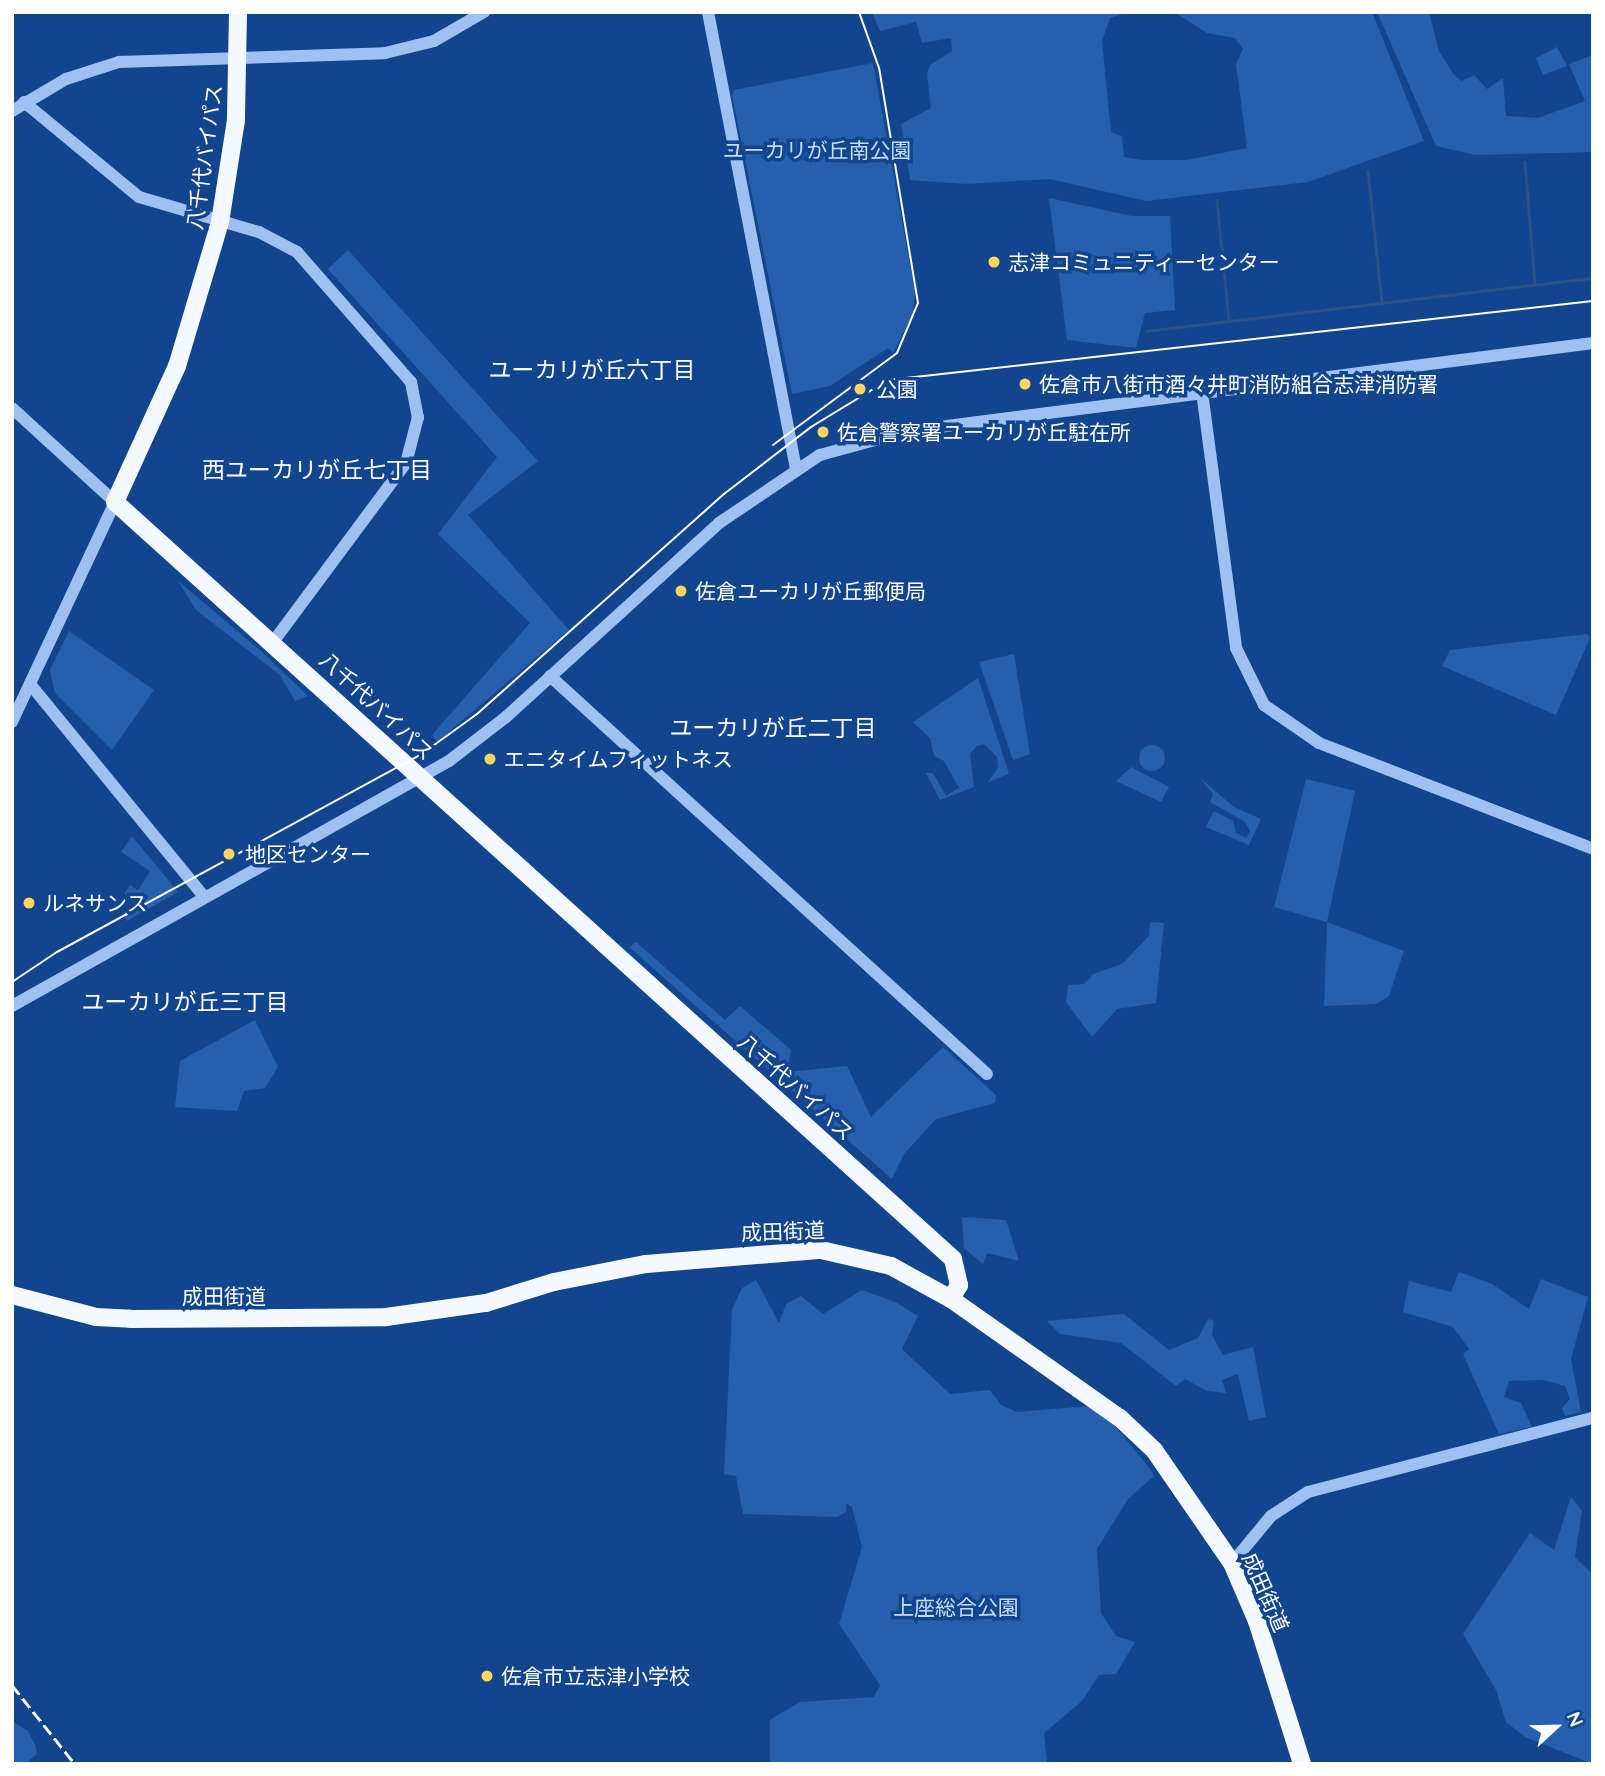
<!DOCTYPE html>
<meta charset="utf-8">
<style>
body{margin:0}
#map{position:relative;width:1605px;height:1776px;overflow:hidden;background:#13458f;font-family:Quicksand,"Noto Sans JP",sans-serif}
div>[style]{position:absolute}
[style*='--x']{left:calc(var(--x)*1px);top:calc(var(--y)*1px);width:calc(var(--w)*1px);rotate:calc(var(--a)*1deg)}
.green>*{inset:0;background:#255fae}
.round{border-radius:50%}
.stream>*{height:2.5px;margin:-1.25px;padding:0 1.25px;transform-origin:1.25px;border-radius:1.25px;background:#2b5187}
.tertiary>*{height:12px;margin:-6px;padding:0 6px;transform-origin:6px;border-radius:6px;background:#9ec1f1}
.trunk>*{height:18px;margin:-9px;padding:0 9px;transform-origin:9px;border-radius:9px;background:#f4f8ff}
.tram>*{height:2px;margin:-1px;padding:0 1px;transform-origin:1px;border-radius:1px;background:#fff}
.rail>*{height:2.5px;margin-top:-1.25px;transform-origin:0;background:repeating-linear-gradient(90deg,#fff 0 12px,transparent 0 17px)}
.dots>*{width:19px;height:19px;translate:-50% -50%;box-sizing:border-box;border:4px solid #13458f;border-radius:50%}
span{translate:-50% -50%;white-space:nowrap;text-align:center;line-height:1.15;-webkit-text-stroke:7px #13458f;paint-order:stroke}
.park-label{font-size:21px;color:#c5dcfc}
.street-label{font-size:21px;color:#fff}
.poi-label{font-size:21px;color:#fff}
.left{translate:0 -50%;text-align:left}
.neighbourhood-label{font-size:23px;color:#fff}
.frame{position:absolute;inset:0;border:14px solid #fff;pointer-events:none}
.north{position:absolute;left:1521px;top:1692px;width:70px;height:70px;-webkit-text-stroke:5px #13458f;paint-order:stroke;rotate:68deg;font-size:19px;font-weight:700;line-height:28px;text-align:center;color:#fff}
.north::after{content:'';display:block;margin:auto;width:24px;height:32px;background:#fff;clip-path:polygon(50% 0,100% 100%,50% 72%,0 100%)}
</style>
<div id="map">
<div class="green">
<div style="clip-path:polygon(872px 12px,1129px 12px,1110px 18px,1102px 41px,1111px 132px,1122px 136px,1124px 157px,1142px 160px,1187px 160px,1247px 148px,1236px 64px,1243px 49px,1235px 38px,1207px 33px,1174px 12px,1372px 12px,1424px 141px,1308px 182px,1146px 201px,1050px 179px,965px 184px,910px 180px,901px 124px,931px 108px,927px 74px,930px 65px,952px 51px,951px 38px,922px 43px,916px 22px,880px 31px)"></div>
<div style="clip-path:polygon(1377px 12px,1429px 12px,1439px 51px,1454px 75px,1461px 81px,1474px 75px,1487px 89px,1503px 78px,1506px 116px,1538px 118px,1585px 101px,1569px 64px,1593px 55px,1593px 152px,1475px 155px,1436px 146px)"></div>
<div style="clip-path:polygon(1557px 47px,1567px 66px,1543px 75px,1536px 58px)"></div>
<div style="clip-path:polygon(873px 63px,915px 292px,913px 314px,893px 353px,888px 348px,830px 386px,792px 394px,732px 95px,734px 90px)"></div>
<div style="clip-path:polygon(1049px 198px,1132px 216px,1170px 216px,1175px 310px,1145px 313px,1136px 348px,1067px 340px)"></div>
<div style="clip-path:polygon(348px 250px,538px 461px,468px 515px,569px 630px,437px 742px,432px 735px,530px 623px,438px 534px,497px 457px,328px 269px)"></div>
<div style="clip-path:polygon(178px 581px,261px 651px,308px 696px,295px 701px,280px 675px,196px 610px)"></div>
<div style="clip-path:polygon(69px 631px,154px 690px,112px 750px,55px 693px,50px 670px)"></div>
<div style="clip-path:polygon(1587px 634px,1590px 638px,1556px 715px,1442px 666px,1450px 650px)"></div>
<div style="clip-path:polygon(1014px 654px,1030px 754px,1013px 760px,979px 662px)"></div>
<div style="clip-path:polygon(978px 678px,1009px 774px,988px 782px,998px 768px,997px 757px,984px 744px,977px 746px,970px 754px,974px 787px,940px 800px,926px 773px,933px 773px,946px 796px,959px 788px,944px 761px,934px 756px,930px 738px,913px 722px)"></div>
<div class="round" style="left:1139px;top:745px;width:26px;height:26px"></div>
<div style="clip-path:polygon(1131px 767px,1169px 787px,1161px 802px,1116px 781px)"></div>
<div style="clip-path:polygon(1200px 778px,1234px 807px,1261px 819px,1249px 845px,1206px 827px,1214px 811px,1233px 821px,1236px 833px,1246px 838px,1250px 831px,1245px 822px,1210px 802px,1213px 794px)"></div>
<div style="clip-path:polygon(1306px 779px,1355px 791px,1327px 922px,1404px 951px,1389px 996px,1376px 1004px,1324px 1006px,1327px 922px,1274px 907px)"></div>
<div style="clip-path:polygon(132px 836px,178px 892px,127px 921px,123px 913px,134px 902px,124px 894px,130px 885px,138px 890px,150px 871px,121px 852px)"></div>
<div style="clip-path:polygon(1150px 922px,1164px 923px,1156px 1003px,1117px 1009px,1092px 1037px,1066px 1002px,1068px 985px,1084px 984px,1093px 974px,1122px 964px,1149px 936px)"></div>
<div style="clip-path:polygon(636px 942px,725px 1020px,740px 1006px,791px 1050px,787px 1072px,847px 1066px,871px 1117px,943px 1047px,996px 1095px,995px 1103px,936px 1119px,904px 1154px,892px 1179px,629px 947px)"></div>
<div style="clip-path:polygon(255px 1020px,278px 1067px,265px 1088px,244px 1091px,237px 1111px,175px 1107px,180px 1061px)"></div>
<div style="clip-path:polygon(962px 1217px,1006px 1220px,1019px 1261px,987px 1253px,983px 1264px,964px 1248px)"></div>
<div style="clip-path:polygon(1459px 1272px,1492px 1284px,1529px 1309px,1541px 1279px,1588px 1297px,1571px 1359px,1581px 1412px,1565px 1416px,1562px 1408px,1570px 1399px,1565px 1386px,1543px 1380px,1509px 1381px,1504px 1397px,1521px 1403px,1532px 1427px,1499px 1434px,1463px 1354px,1469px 1349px,1453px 1327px,1403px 1312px,1409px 1281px,1451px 1292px)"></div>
<div style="clip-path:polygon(756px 1280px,779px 1323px,786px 1304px,801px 1296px,823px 1314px,862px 1290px,897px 1303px,918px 1316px,902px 1349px,950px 1394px,990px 1390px,1001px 1405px,1017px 1412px,1089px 1406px,1115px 1426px,1151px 1470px,1154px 1476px,1128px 1499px,1097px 1549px,1101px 1613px,1116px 1636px,1135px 1642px,1116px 1674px,1099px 1675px,1082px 1701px,1044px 1733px,1047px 1764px,770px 1764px,770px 1720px,776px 1716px,800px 1702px,874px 1697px,880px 1685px,839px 1624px,862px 1547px,852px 1507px,846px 1503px,846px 1512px,837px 1517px,743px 1514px,736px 1476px,724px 1474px,732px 1310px,742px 1288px)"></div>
<div style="clip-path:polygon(1124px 1314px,1169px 1350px,1198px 1338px,1208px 1319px,1214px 1321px,1212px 1335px,1223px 1355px,1253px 1347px,1266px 1417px,1249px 1421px,1238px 1374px,1222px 1380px,1226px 1393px,1207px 1391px,1185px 1379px,1176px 1386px,1121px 1343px,1060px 1334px,1047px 1321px)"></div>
<div style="clip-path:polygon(1571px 1497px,1582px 1511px,1575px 1557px,1593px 1575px,1593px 1764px,1525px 1737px,1506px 1722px,1496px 1690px,1463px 1634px,1530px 1533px,1554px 1550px)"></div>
<div style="clip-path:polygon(12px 1721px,28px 1731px,35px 1745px,37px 1754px,25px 1764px,12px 1764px)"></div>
</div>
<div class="stream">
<div style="--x:1525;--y:162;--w:122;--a:85.3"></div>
<div style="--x:1368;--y:171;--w:133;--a:83.9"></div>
<div style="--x:1217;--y:200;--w:122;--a:84.3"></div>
<div style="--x:1146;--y:331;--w:450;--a:-6.8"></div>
</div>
<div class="tertiary">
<div style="--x:708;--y:12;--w:463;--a:79.1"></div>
<div style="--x:24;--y:102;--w:149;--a:39.6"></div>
<div style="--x:139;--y:197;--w:125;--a:16.3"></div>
<div style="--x:259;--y:232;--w:43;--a:27.8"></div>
<div style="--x:297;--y:252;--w:173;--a:48.8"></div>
<div style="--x:411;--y:382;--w:36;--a:79"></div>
<div style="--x:418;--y:417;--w:48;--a:104.6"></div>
<div style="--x:406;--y:463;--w:222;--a:126.6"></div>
<div style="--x:12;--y:111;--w:63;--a:-30.7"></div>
<div style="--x:66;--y:79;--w:56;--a:-17.8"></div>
<div style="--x:119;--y:62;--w:266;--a:-1.9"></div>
<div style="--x:385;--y:53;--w:50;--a:-13.8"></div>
<div style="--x:434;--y:41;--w:58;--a:-30.1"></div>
<div style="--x:1202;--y:392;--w:258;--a:82.4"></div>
<div style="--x:1236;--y:648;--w:64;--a:63.8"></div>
<div style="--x:1264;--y:705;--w:67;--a:34.6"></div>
<div style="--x:1319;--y:743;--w:294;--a:21.1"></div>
<div style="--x:12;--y:408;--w:139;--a:42.4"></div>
<div style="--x:115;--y:502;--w:243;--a:115.1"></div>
<div style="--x:550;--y:676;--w:591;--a:42.33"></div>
<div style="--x:30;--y:684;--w:273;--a:50.7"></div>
<div style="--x:12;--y:1006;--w:501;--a:-29.28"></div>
<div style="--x:449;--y:761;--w:72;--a:-37.7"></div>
<div style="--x:506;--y:717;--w:288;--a:-42.3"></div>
<div style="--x:719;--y:523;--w:122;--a:-34"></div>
<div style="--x:820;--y:455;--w:91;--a:-15.3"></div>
<div style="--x:908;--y:431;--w:691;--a:-7.32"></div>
<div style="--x:1232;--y:1563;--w:61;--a:-50.3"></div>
<div style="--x:1271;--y:1516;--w:44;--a:-33"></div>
<div style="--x:1308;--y:1492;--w:294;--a:-14.6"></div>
</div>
<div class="trunk">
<div style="--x:238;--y:12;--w:108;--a:91.1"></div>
<div style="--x:236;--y:120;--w:103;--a:98.9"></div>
<div style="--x:220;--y:222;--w:150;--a:106.6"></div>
<div style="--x:177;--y:366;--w:149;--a:114.5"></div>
<div style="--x:115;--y:502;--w:1129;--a:42.09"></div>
<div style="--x:953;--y:1259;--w:27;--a:77"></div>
<div style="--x:959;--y:1285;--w:16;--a:120"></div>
<div style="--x:12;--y:1295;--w:87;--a:14.7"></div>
<div style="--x:96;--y:1317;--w:35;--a:3"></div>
<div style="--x:131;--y:1319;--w:255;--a:-0.4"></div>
<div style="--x:386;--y:1317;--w:101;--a:-8"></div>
<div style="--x:486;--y:1303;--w:71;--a:-17.2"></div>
<div style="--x:554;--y:1282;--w:94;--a:-11.1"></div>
<div style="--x:646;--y:1264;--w:176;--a:-4.6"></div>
<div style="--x:821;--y:1250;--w:72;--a:12.9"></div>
<div style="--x:891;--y:1266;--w:68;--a:28.8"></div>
<div style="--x:951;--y:1299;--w:207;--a:35.2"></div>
<div style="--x:1120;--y:1418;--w:47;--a:43.3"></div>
<div style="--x:1154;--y:1450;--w:137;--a:55.4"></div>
<div style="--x:1232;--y:1563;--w:63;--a:66.7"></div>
<div style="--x:1257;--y:1621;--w:150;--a:72.5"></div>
</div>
<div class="tram">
<div style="--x:773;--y:445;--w:154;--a:-36.6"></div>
<div style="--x:897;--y:353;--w:54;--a:-67.2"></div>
<div style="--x:918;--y:303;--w:238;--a:-99.4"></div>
<div style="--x:879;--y:68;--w:59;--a:-109.7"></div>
<div style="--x:12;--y:982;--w:54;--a:-33.7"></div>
<div style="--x:57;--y:952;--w:417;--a:-28.5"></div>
<div style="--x:423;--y:753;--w:67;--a:-35.8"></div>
<div style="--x:477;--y:714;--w:331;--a:-41.7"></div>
<div style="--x:724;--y:494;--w:110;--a:-37.6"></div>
<div style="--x:811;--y:427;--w:90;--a:-31.4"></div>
<div style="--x:888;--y:380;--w:709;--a:-6.39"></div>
</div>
<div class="rail">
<div style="--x:12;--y:1685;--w:101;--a:51.4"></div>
</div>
<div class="dots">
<div style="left:994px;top:262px;background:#ffd55e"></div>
<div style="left:1025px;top:384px;background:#ffd55e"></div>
<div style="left:860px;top:389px;background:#ffd55e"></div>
<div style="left:823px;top:432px;background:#ffd55e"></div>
<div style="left:681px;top:591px;background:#ffd55e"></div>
<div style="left:490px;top:759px;background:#ffd55e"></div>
<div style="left:229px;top:854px;background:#ffd55e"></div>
<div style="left:29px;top:903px;background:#ffd55e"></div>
<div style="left:487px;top:1676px;background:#ffd55e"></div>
</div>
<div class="park-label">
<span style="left:817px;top:150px">ユーカリが丘南公園</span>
<span style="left:956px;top:1607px">上座総合公園</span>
</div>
<div class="street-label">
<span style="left:204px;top:157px;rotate:-82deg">八千代バイパス</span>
<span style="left:377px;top:706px;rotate:43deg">八千代バイパス</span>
<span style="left:796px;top:1087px;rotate:42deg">八千代バイパス</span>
<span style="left:783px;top:1231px;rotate:-2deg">成田街道</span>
<span style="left:224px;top:1296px">成田街道</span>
<span style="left:1266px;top:1592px;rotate:66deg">成田街道</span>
</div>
<div class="poi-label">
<span class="left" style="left:1008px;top:262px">志津コミュニティーセンター</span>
<span class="left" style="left:1039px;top:384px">佐倉市八街市酒々井町消防組合志津消防署</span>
<span class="left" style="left:876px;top:389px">公園</span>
<span class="left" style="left:837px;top:432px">佐倉警察署ユーカリが丘駐在所</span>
<span class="left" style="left:695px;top:591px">佐倉ユーカリが丘郵便局</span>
<span class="left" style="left:504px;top:759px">エニタイムフィットネス</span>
<span class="left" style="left:245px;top:854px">地区センター</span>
<span class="left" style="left:43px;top:903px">ルネサンス</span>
<span class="left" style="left:501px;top:1676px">佐倉市立志津小学校</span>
</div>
<div class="neighbourhood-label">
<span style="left:592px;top:370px">ユーカリが丘六丁目</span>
<span style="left:317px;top:470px">西ユーカリが丘七丁目</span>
<span style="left:773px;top:728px">ユーカリが丘二丁目</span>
<span style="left:185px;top:1002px">ユーカリが丘三丁目</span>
</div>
<div class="frame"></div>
<div class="north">N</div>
</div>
